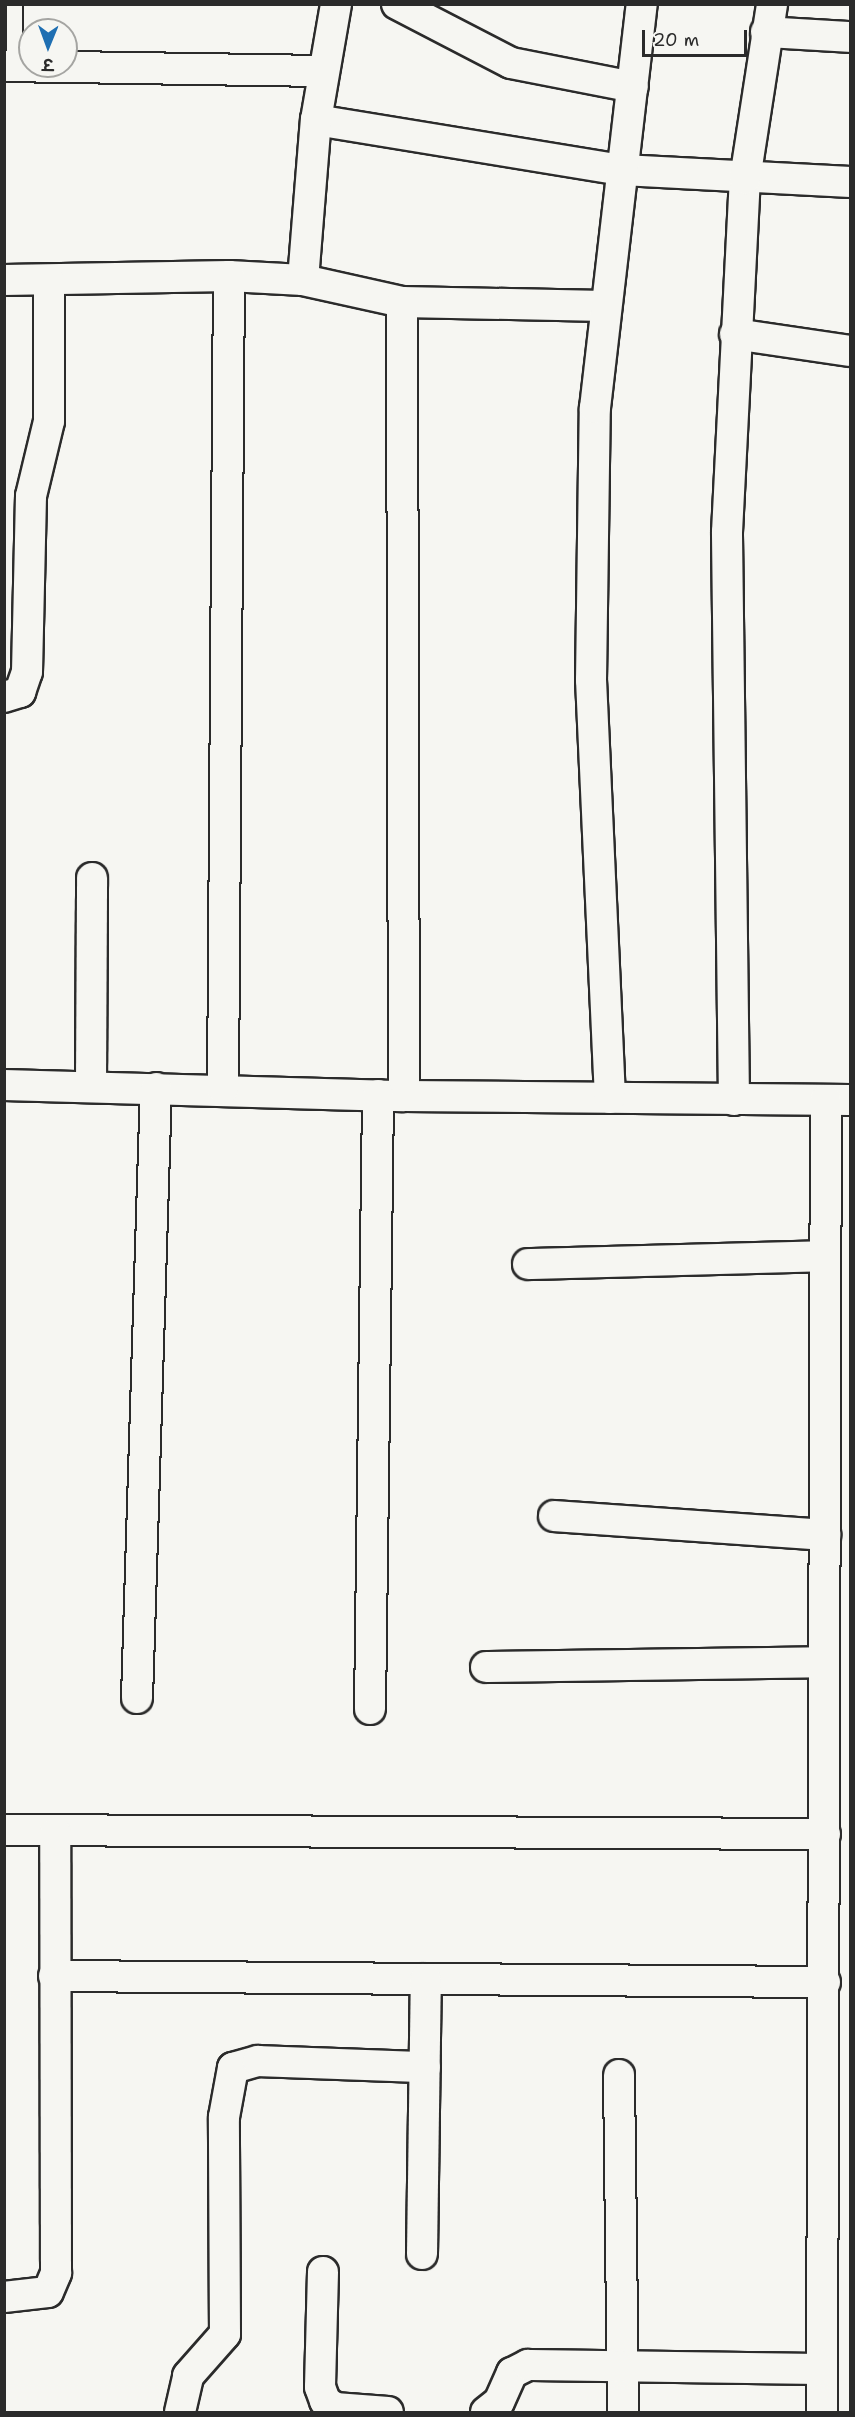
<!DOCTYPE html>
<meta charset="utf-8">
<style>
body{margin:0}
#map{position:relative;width:855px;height:2417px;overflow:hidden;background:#f6f6f2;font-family:"Shantell Sans","Playpen Sans Deva",sans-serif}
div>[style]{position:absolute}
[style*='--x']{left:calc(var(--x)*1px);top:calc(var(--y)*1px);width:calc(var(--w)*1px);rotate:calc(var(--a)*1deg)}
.roads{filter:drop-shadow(2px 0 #2b2b2b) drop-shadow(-2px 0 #2b2b2b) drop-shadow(0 2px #2b2b2b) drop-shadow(0 -2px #2b2b2b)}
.service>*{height:15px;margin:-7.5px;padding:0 7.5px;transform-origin:7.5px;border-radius:7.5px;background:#f6f6f2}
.minor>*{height:30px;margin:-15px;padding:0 15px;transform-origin:15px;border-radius:15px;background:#f6f6f2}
span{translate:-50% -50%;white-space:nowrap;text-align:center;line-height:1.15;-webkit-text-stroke:5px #f6f6f2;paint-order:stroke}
.frame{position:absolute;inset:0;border:6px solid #2b2b2b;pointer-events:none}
.north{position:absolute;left:18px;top:18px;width:60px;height:60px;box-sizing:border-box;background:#f6f6f2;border:2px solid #a5a5a2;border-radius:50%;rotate:181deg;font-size:16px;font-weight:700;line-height:24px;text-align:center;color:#2b2b2b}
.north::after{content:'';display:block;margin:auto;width:21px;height:27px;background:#1f6fb2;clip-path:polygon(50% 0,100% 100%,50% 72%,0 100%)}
.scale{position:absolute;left:642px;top:30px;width:105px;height:27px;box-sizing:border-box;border:3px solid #2b2b2b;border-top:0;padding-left:8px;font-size:18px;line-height:21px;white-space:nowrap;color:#2b2b2b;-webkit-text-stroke:4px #f6f6f2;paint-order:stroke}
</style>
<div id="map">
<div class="roads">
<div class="service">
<div style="--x:14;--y:4;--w:62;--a:90"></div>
</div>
<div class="minor">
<div style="--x:397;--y:4;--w:128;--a:27.4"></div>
<div style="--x:511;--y:63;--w:124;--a:11.1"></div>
<div style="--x:766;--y:32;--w:84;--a:3.4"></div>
<div style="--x:4;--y:66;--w:318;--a:0.9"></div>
<div style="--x:316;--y:120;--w:311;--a:9.3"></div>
<div style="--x:623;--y:170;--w:227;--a:3"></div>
<div style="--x:4;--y:280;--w:225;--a:-1"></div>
<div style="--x:229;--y:276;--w:74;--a:3.1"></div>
<div style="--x:303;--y:280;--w:101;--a:12.5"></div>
<div style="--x:402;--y:302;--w:203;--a:1.1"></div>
<div style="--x:303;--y:280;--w:161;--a:-85.4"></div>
<div style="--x:316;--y:120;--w:118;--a:-80.2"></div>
<div style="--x:402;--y:302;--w:794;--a:89.86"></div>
<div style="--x:735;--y:334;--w:116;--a:8.4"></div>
<div style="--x:4;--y:697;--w:17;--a:-17"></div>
<div style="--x:20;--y:692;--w:21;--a:-71"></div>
<div style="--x:27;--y:672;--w:176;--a:-88.7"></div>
<div style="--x:31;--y:496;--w:77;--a:-76.5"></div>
<div style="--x:49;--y:421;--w:141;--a:-90"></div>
<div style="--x:91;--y:1084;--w:206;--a:-89.7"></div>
<div style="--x:4;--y:1085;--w:400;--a:1.6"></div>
<div style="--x:404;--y:1096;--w:446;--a:0.5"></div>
<div style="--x:223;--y:1089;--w:813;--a:-89.58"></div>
<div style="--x:610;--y:1098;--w:418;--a:-92.6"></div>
<div style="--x:591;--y:680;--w:272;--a:-89.2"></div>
<div style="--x:595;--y:408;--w:407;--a:-83.4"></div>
<div style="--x:734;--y:1100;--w:568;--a:-90.71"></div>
<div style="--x:727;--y:532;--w:353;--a:-87.1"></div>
<div style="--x:745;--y:179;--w:177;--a:-81.2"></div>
<div style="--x:528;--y:1264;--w:297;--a:-1.5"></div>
<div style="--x:554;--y:1516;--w:272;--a:4"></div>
<div style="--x:486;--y:1667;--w:338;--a:-0.8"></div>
<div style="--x:137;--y:1698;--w:610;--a:-88.22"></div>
<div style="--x:370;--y:1709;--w:614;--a:-89.25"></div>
<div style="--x:4;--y:1830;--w:821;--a:0.28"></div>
<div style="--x:54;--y:1976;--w:771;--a:0.45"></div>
<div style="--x:619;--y:2075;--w:337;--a:89.3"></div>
<div style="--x:422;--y:2254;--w:275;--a:-89.2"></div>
<div style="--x:323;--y:2272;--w:115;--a:91.5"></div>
<div style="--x:320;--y:2387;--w:15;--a:70"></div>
<div style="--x:325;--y:2401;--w:12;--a:35"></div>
<div style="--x:335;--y:2408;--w:53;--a:4.3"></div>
<div style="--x:4;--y:2297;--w:44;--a:-6.5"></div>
<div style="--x:48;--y:2292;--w:21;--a:-67"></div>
<div style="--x:56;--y:2273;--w:441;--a:-90.1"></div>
<div style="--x:180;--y:2412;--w:37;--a:-77"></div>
<div style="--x:188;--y:2376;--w:56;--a:-48.6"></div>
<div style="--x:225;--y:2334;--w:217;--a:-90.3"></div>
<div style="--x:224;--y:2117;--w:50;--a:-79.6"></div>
<div style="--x:233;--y:2068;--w:26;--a:-16"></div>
<div style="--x:258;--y:2061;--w:167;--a:2.1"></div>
<div style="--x:486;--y:2412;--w:16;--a:-38"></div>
<div style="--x:499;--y:2402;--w:32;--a:-66"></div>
<div style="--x:512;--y:2373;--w:18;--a:-27"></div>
<div style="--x:528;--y:2365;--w:294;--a:0.8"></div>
<div style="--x:822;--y:2412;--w:1312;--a:-89.83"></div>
</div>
</div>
<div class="frame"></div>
<div class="north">उ</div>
<div class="scale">20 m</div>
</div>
